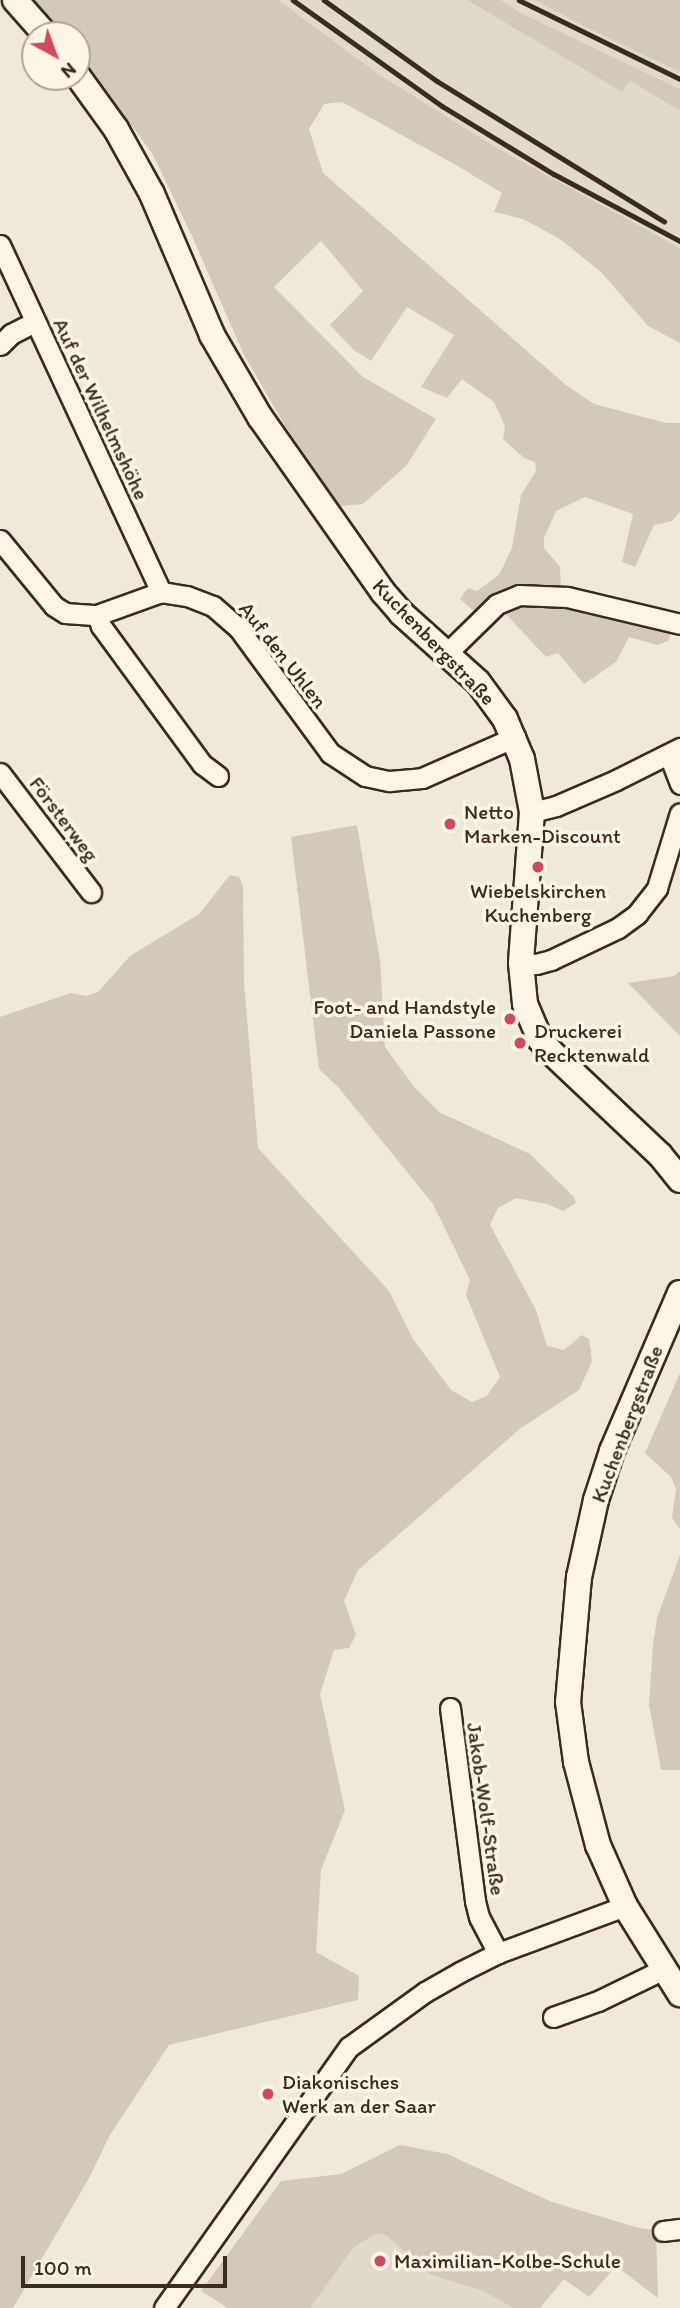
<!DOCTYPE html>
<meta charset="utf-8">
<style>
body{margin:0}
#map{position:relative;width:680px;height:2308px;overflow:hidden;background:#f0e9d9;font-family:Itim,sans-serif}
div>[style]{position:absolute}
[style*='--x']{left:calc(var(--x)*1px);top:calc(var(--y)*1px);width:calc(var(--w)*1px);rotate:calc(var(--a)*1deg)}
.built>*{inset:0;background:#e1d9c9}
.green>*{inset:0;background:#d2c9ba}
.roads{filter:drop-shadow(2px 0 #3b2a1e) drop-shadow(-2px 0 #3b2a1e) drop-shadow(0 2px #3b2a1e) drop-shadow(0 -2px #3b2a1e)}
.minor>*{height:19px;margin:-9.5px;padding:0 9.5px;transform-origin:9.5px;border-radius:9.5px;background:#fcf5e5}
.major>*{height:24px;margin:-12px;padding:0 12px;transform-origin:12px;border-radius:12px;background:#fcf5e5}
.rail>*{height:4.5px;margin:-2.25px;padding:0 2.25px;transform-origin:2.25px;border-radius:2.25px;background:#3b2a1e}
.dots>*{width:19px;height:19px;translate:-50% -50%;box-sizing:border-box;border:4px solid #fcf5e5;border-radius:50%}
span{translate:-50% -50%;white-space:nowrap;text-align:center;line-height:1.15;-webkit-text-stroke:7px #fcf5e5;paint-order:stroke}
.street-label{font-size:21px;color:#3b2a1e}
.poi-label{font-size:21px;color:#3b2a1e}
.left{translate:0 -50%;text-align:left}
.right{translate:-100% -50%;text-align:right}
.north{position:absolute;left:21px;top:21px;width:70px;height:70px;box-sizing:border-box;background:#fcf5e5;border:2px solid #afa495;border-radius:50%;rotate:139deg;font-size:19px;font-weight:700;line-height:28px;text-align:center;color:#3b2a1e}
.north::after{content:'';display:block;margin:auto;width:24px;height:32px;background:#d1495b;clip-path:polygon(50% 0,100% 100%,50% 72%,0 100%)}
.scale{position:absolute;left:21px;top:2256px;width:206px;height:32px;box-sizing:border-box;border:4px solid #3b2a1e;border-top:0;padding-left:9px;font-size:21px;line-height:24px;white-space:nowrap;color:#3b2a1e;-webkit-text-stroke:5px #fcf5e5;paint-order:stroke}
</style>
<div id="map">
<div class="built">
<div style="clip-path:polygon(278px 0,467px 0,624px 90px,630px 81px,680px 111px,680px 248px,497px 148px,380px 75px)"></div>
<div style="clip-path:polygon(501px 0,535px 0,680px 72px,680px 89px,521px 13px)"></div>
<div style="clip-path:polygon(378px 2233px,387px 2236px,431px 2275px,483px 2291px,513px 2308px,310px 2308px,354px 2247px)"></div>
</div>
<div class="green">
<div style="clip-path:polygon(34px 0,278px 0,380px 75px,497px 148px,680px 248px,680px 343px,648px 326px,602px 273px,560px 239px,523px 219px,494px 212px,502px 193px,456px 165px,342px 102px,324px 104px,309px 129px,323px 173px,566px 385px,594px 404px,666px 423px,680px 423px,680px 512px,672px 521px,654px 525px,635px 567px,622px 562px,633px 514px,585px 497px,556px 511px,544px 538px,544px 548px,560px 567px,561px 588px,476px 613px,460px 599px,468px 588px,477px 591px,499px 575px,512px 548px,521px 495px,536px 471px,535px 462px,524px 458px,503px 439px,505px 426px,494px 402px,462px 379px,447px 398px,421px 387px,454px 335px,407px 307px,371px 361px,354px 350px,330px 325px,363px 291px,321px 241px,274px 287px,363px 377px,436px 419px,406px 466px,363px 504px,340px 506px,285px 426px,243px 353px,192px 236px,153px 155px,77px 50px,77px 35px,66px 35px)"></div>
<div style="clip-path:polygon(467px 0,501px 0,521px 13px,680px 89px,680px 111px,630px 81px,622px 92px)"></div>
<div style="clip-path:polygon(535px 0,680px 0,680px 72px,592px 30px)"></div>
<div style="clip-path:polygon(536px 601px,671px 633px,668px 641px,657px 645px,629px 637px,616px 662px,584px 684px,558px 653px,546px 657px,504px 612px,513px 604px)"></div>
<div style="clip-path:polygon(357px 825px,380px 960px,385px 1047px,415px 1088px,439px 1112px,530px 1154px,574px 1197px,576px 1203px,563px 1211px,547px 1204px,516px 1198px,498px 1208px,490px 1225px,536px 1310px,547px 1346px,564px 1350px,582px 1335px,589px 1339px,592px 1361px,579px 1390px,521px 1428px,358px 1570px,344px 1601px,356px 1635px,349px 1648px,334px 1650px,320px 1694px,345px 1810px,321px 1870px,316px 1952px,359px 1976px,358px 2000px,169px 2045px,110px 2135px,89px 2178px,13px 2308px,0 2308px,0 1017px,71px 993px,86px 996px,98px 992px,130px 956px,199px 914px,230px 875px,239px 877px,243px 886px,244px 982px,258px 1148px,389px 1291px,413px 1339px,451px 1390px,472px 1402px,487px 1396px,500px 1377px,466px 1295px,470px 1280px,433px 1204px,339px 1088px,319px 1069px,291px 837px)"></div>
<div style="clip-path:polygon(680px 971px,680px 1036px,628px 983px,674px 976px)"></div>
<div style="clip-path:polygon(680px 1373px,680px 1529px,672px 1518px,676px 1489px,671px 1477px,645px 1453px)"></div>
<div style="clip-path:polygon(680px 1555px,680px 1770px,661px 1770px,649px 1704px,653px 1645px,657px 1618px)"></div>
<div style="clip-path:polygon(400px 2145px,447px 2154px,552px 2202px,639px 2228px,656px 2230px,658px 2298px,616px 2266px,589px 2297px,564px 2279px,540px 2308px,513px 2308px,483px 2291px,431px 2275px,387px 2236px,378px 2233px,354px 2247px,310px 2308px,228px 2308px,201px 2291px,281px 2181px,341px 2174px)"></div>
</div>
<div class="roads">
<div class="minor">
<div style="--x:0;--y:245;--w:383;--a:65.1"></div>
<div style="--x:0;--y:345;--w:16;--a:-45"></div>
<div style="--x:11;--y:334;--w:27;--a:-27"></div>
<div style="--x:0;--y:540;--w:85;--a:50.7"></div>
<div style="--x:54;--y:606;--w:13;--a:32"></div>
<div style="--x:65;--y:613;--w:32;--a:4"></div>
<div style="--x:97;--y:615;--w:68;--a:-19.8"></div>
<div style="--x:161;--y:592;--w:26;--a:9"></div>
<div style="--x:187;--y:596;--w:28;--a:21"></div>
<div style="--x:213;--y:606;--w:35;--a:41"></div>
<div style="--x:239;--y:629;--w:154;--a:53.7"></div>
<div style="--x:330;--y:753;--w:42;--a:33.3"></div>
<div style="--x:365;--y:776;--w:25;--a:12"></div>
<div style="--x:389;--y:781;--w:33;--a:-5"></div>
<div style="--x:422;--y:778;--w:102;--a:-23.8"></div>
<div style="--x:97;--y:615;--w:12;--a:70"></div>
<div style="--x:101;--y:626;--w:171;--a:53.8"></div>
<div style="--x:202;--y:764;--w:20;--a:37"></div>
<div style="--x:446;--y:654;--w:71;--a:-44.4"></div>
<div style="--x:497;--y:604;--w:24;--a:-22"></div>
<div style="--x:519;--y:595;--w:48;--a:2.4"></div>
<div style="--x:567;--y:597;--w:116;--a:13.4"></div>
<div style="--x:669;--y:755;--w:31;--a:69"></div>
<div style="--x:0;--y:773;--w:150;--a:52.6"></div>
<div style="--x:532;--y:812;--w:25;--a:-14"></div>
<div style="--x:556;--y:806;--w:65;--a:-23.4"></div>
<div style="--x:616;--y:780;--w:72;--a:-26.6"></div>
<div style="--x:521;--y:963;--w:15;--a:4"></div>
<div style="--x:536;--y:964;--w:16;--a:-15"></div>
<div style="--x:551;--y:960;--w:74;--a:-25.5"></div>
<div style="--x:618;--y:928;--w:24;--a:-36"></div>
<div style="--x:637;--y:914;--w:33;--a:-52"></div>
<div style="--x:657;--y:888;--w:78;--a:-73"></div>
<div style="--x:450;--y:1708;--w:195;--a:82.6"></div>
<div style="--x:475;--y:1901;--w:16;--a:76"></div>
<div style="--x:479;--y:1917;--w:41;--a:62.2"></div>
<div style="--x:553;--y:2017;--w:48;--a:-19.6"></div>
<div style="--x:598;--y:2001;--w:73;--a:-25.9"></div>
<div style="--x:663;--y:2231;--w:17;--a:-7"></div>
<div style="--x:164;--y:2308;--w:320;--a:-54.7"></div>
<div style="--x:349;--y:2047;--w:94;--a:-35.9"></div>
<div style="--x:425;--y:1992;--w:40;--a:-29.7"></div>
<div style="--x:460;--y:1972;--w:42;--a:-26.6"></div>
<div style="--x:498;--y:1953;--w:135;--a:-20.3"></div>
</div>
<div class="major">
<div style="--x:15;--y:0;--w:47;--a:48.5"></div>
<div style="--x:77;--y:75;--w:67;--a:54.2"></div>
<div style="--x:116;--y:129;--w:74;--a:61"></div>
<div style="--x:152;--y:194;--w:153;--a:66.9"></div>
<div style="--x:212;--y:335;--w:95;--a:59.7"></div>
<div style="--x:260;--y:417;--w:214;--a:54.9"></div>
<div style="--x:383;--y:592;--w:28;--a:49"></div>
<div style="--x:401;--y:613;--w:103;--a:41.9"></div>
<div style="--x:478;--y:682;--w:46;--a:53.9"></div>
<div style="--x:505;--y:719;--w:43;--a:67"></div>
<div style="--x:522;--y:759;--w:54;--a:79.3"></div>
<div style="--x:532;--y:812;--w:151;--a:94.2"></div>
<div style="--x:521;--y:963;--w:41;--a:84.4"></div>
<div style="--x:525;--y:1004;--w:38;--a:67"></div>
<div style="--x:540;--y:1039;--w:17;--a:50"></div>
<div style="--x:551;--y:1052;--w:150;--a:43.4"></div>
<div style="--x:660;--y:1155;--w:32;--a:51"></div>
<div style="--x:680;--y:1293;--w:172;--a:113.3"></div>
<div style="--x:612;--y:1451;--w:52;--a:108.1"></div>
<div style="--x:596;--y:1500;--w:79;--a:102.4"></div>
<div style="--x:579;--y:1577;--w:125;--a:95"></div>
<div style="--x:568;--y:1702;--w:61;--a:82.4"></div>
<div style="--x:576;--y:1762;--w:86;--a:75.2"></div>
<div style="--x:598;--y:1845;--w:67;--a:66.1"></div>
<div style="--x:625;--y:1906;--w:104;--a:58"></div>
</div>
</div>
<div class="rail">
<div style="--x:293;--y:0;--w:183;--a:35.4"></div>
<div style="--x:442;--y:106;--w:131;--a:31.3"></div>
<div style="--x:554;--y:174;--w:143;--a:28"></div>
<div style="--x:324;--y:0;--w:139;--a:35.6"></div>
<div style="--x:437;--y:81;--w:267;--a:31.7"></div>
<div style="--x:519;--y:0;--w:179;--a:26.1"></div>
</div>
<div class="dots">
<div style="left:450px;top:824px;background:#d1495b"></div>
<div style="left:538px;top:867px;background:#d1495b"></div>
<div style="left:510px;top:1019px;background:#d1495b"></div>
<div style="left:520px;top:1043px;background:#d1495b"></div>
<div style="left:268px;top:2094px;background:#d1495b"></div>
<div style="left:380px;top:2261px;background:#d1495b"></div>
</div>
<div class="street-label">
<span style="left:101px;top:409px;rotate:65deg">Auf der Wilhelmshöhe</span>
<span style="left:434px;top:642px;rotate:46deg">Kuchenbergstraße</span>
<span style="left:283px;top:655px;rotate:52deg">Auf den Uhlen</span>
<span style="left:64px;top:819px;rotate:53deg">Försterweg</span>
<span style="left:627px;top:1424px;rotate:-69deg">Kuchenbergstraße</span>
<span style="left:486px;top:1809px;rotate:82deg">Jakob-Wolf-Straße</span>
</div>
<div class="poi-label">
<span class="left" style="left:464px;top:824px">Netto<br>Marken-Discount</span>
<span style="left:538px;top:903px">Wiebelskirchen<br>Kuchenberg</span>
<span class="right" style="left:496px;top:1019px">Foot- and Handstyle<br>Daniela Passone</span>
<span class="left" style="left:534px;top:1043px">Druckerei<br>Recktenwald</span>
<span class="left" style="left:282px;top:2094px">Diakonisches<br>Werk an der Saar</span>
<span class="left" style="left:394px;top:2261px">Maximilian-Kolbe-Schule</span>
</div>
<div class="north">N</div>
<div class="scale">100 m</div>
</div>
